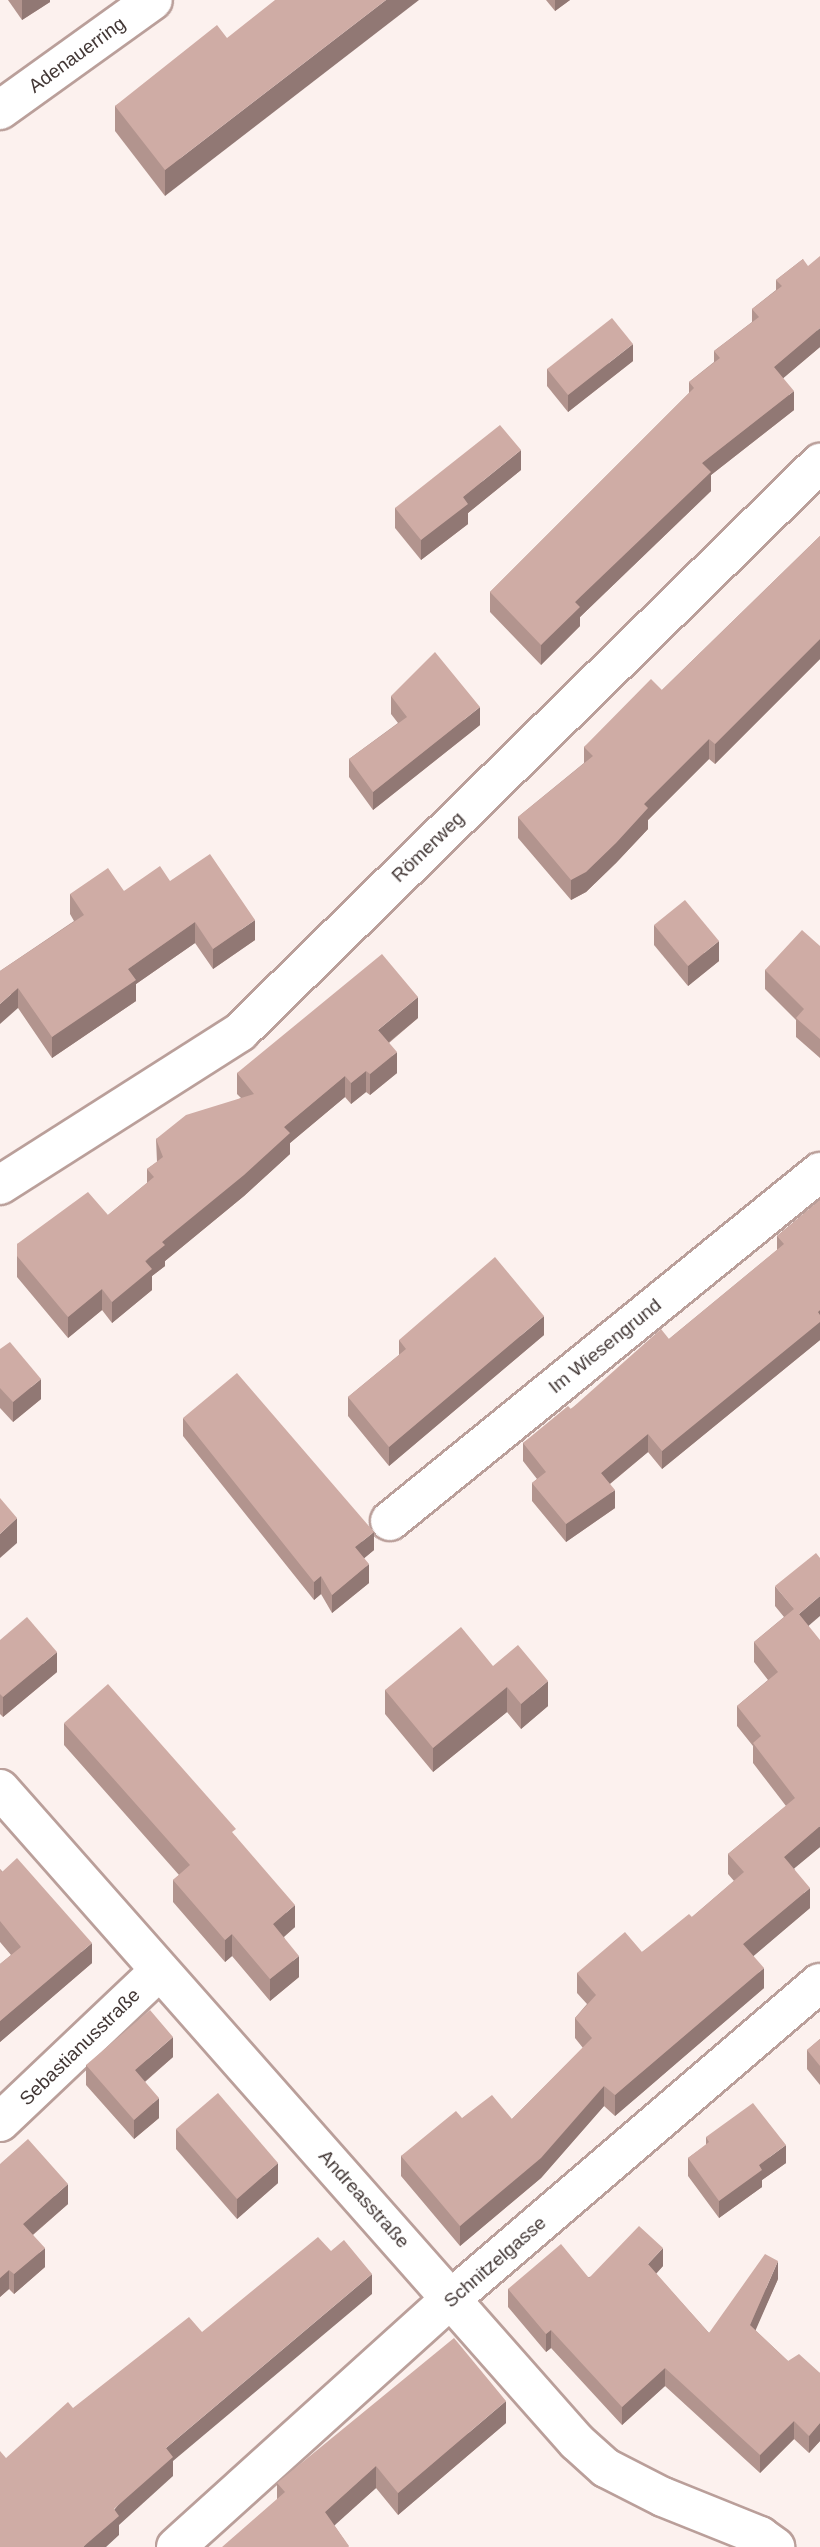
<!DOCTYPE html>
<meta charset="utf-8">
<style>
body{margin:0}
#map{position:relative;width:820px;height:2547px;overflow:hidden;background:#fcf1ee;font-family:Arial,sans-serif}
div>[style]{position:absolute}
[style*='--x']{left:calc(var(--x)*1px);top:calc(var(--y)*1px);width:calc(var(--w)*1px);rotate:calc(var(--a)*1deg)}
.roads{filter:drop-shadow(2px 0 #ba9f9a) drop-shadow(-2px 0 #ba9f9a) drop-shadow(0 2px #ba9f9a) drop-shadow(0 -2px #ba9f9a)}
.minor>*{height:38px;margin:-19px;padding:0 19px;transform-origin:19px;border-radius:19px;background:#fff}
.wall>*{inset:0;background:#b2948e}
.shaded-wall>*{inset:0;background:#917874}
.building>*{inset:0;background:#cfaca5}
span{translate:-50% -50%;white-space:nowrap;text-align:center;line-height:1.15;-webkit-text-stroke:5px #fff;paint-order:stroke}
.street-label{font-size:19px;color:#423735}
</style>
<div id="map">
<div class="roads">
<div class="minor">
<div style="--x:0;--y:110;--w:188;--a:-35.7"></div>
<div style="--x:0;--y:1185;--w:285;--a:-32.5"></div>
<div style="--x:240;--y:1032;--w:813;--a:-44.45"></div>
<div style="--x:390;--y:1521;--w:554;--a:-39.06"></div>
<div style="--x:0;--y:1789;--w:871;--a:48.54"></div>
<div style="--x:577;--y:2442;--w:39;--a:42"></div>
<div style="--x:606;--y:2468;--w:64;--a:27"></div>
<div style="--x:663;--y:2497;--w:105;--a:21.9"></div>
<div style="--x:760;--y:2536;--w:19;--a:36"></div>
<div style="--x:0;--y:2122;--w:219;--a:-43.5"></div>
<div style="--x:176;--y:2547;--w:372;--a:-42.1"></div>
<div style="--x:452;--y:2298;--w:484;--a:-40.6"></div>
</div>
</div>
<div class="wall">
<div style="clip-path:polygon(8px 0,50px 0,50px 2px,22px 20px)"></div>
<div style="clip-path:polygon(546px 0,570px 0,555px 11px)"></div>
<div style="clip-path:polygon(227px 38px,165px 196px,115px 131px,115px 106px)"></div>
<div style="clip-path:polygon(803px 259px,820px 347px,783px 378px,794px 410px,711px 475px,711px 491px,580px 617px,580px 626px,541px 665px,490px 612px,490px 592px,689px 393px,689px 382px,714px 362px,714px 351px,752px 322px,752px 309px,776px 290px,776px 280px)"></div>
<div style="clip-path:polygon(633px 361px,568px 412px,547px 386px,547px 369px)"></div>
<div style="clip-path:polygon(521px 470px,468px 513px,468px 524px,421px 560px,395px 528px,395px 508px)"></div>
<div style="clip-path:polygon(820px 536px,820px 659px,715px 764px,709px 759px,648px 820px,648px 829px,616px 863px,586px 892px,571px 900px,518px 838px,518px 817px,584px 763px,584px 747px,662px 690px)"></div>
<div style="clip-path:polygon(391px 696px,480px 725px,373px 810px,349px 777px,349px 759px,398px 723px,391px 714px)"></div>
<div style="clip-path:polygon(170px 881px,255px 940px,213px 969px,195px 943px,136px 984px,136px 1001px,52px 1058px,18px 1008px,0 971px,74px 921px,70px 914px,70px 894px,124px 891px)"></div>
<div style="clip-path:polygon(654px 925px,719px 961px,688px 986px,654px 945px)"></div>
<div style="clip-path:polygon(820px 946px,820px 1058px,796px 1037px,796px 1020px,765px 989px,765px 970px)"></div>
<div style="clip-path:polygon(418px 1018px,389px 1043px,397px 1073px,370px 1095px,366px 1092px,351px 1104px,345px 1097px,290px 1143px,290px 1154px,244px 1196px,165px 1261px,165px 1266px,152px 1276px,152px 1290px,112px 1323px,102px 1310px,68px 1338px,17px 1277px,17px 1244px,108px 1215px,147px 1183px,147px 1169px,157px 1162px,156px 1139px,241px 1098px,237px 1094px,237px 1073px)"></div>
<div style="clip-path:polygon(820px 1200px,820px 1340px,662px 1469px,648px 1452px,610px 1484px,615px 1508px,566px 1542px,532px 1501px,532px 1483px,537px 1479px,523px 1461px,523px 1443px,669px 1339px,777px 1250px,777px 1236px)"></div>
<div style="clip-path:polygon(544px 1335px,389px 1466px,348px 1416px,348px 1397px,399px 1355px,399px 1340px)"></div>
<div style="clip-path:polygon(0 1349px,41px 1399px,13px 1422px,0 1408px)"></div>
<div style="clip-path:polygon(183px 1418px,374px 1550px,364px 1558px,369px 1583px,332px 1613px,321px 1594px,314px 1600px,183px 1436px)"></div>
<div style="clip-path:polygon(775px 1586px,809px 1626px,820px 1847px,794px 1868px,810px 1908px,753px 1956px,764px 1988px,615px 2116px,604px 2106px,541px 2178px,460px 2246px,401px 2176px,401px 2156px,462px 2118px,512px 2119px,583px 2048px,575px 2038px,575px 2018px,587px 2004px,577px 1993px,577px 1973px,642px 1952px,692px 1917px,734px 1881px,728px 1874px,728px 1854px,786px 1806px,753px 1763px,753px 1746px,737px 1726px,737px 1706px,768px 1680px,754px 1662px,754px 1642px,784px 1617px,775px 1606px)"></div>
<div style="clip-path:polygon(0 1640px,57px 1672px,3px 1717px,0 1714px)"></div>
<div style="clip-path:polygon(493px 1666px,548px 1706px,521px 1729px,507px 1712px,433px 1772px,385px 1714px,385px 1690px)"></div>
<div style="clip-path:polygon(64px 1723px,236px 1837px,295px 1927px,284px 1937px,299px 1977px,270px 2001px,232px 1956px,225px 1962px,173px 1902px,173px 1880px,179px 1875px,64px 1745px)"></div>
<div style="clip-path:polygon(0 1869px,92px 1963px,0 2042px,0 1964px,11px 1955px,0 1942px)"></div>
<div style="clip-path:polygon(820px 2039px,820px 2085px,807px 2069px,807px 2050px)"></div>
<div style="clip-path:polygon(173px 2057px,145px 2082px,159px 2118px,134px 2139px,86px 2085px,86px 2065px)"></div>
<div style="clip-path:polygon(176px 2129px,278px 2183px,237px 2219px,176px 2149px)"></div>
<div style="clip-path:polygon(706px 2137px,786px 2163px,762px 2180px,762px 2187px,719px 2218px,688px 2176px,688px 2158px,706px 2145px)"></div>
<div style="clip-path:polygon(0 2164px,68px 2204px,33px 2235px,45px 2267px,14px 2294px,9px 2289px,0 2297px)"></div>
<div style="clip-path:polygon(663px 2266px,656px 2274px,709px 2333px,778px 2279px,755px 2330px,788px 2361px,820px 2373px,820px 2441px,809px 2453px,794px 2439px,760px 2473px,665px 2386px,622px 2425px,551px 2348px,546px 2352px,508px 2307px,508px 2289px)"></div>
<div style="clip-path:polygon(506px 2423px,398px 2515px,376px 2488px,334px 2525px,349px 2547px,277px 2499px,277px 2483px)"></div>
</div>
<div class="shaded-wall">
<div style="clip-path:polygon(22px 0,50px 0,50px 2px,22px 20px)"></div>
<div style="clip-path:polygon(386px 0,419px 0,165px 196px,165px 170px)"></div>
<div style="clip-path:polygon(555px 0,570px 0,555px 11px)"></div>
<div style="clip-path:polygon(820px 328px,820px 347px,774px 386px,774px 367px)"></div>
<div style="clip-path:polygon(633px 344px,633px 361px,568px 412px,568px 395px)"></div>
<div style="clip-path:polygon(794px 391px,794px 410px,711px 475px,711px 491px,580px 617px,580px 626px,541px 665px,541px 645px,575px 602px,702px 463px)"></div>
<div style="clip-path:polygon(521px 450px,521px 470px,468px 513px,468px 524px,421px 560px,421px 540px,463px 497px)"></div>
<div style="clip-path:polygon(820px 639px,820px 659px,715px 764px,715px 744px)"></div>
<div style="clip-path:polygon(480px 707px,480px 725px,373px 810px,373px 792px)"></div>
<div style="clip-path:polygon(709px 739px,709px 759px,648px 820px,648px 829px,616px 863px,586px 892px,571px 900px,571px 880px,644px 804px)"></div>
<div style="clip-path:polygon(255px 920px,255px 940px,213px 969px,213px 949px)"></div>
<div style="clip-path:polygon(195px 922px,195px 943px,136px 984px,136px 1001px,52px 1058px,52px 1037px,128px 969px)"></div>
<div style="clip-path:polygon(719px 941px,719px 961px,688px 986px,688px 966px)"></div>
<div style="clip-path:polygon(18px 988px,18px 1008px,0 1024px,0 1004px)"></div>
<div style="clip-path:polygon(418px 997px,418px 1018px,378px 1051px,378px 1030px)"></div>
<div style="clip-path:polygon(397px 1052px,397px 1073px,370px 1095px,370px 1074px)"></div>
<div style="clip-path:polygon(366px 1071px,366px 1092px,351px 1104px,351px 1083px)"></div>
<div style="clip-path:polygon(345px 1076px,345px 1097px,290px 1143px,290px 1154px,244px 1196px,165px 1261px,165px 1266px,152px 1276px,152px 1290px,112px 1323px,112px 1302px,162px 1242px,284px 1127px)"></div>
<div style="clip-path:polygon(102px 1289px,102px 1310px,68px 1338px,68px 1317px)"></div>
<div style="clip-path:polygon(820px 1310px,820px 1340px,662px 1469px,662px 1451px)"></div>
<div style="clip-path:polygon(544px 1316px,544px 1335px,389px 1466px,389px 1447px)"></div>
<div style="clip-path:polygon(41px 1379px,41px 1399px,13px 1422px,13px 1402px)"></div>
<div style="clip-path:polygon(648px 1434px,648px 1452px,601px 1491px,601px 1473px)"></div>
<div style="clip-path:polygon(615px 1490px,615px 1508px,566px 1542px,566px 1524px)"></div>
<div style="clip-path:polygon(17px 1518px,17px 1543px,0 1558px,0 1534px)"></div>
<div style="clip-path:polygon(374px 1532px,374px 1550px,355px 1566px,355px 1547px)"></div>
<div style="clip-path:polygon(369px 1564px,369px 1583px,332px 1613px,332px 1595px)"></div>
<div style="clip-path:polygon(321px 1576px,321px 1594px,314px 1600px,314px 1582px)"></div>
<div style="clip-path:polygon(820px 1596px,820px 1616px,799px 1634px,799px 1614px)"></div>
<div style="clip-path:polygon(57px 1652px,57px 1672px,3px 1717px,3px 1697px)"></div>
<div style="clip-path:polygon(548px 1681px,548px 1706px,521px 1729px,521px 1704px)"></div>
<div style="clip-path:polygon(507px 1687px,507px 1712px,433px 1772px,433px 1748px)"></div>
<div style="clip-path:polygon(820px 1826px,820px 1847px,784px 1877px,784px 1857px)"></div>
<div style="clip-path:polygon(810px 1888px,810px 1908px,743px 1965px,743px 1944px)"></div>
<div style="clip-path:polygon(295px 1905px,295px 1927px,273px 1946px,273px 1924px)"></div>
<div style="clip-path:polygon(232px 1934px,232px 1956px,225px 1962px,225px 1940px)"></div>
<div style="clip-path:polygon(92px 1943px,92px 1963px,0 2042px,0 2021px)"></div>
<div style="clip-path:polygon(299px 1956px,299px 1977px,270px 2001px,270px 1979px)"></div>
<div style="clip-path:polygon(764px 1968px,764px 1988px,615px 2116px,615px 2095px)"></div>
<div style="clip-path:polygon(173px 2037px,173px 2057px,135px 2090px,135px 2070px)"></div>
<div style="clip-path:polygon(604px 2086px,604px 2106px,541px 2178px,460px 2246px,460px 2226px)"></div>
<div style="clip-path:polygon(159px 2098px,159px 2118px,134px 2139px,134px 2120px)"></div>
<div style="clip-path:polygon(786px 2145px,786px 2163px,762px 2180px,762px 2187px,719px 2218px,719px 2201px,759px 2165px)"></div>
<div style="clip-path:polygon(278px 2163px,278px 2183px,237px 2219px,237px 2199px)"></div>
<div style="clip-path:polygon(68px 2184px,68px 2204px,23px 2243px,23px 2224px)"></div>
<div style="clip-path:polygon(45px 2248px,45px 2267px,14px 2294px,14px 2274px)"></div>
<div style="clip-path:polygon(663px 2248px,663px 2266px,648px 2282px,648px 2264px)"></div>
<div style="clip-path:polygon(778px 2261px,778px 2279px,750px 2343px,750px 2325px)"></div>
<div style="clip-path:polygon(9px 2270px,9px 2289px,0 2297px,0 2278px)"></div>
<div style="clip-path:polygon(372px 2274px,372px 2294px,173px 2461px,173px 2476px,119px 2525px,119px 2535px,106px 2547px,83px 2547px,166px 2448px)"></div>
<div style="clip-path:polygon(551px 2330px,551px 2348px,546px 2352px,546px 2334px)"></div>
<div style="clip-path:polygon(665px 2368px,665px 2386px,622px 2425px,622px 2407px)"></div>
<div style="clip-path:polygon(506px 2401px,506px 2423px,398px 2515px,398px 2493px)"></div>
<div style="clip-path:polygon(794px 2421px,794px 2439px,760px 2473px,760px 2455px)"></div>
<div style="clip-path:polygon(820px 2423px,820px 2441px,809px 2453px,809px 2436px)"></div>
<div style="clip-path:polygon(376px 2466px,376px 2488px,325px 2534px,325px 2512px)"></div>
</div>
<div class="building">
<div style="clip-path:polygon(275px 0,386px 0,165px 170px,115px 106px,217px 25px,227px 38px)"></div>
<div style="clip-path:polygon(820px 256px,820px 328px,774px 367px,794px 391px,702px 463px,711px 472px,575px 602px,580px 607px,541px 645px,490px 592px,694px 388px,689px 382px,720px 358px,714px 351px,759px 317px,752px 309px,782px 286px,776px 280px,803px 259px,808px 266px)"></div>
<div style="clip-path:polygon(612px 318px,633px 344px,568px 395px,547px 369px)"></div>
<div style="clip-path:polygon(500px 425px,521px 450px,463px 497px,468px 504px,421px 540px,395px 508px)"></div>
<div style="clip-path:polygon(820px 536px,820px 639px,715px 744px,709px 739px,644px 804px,648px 808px,616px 843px,586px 872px,571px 880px,518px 817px,593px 756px,584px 747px,651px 679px,662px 690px)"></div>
<div style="clip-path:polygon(435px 652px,480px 707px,373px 792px,349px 759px,407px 717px,391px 696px)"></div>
<div style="clip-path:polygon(210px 854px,255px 920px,213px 949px,195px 922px,128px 969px,136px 980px,52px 1037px,18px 988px,0 1004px,0 971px,84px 915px,70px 894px,108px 868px,124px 891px,160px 866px,170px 881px)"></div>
<div style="clip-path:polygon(685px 900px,719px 941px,688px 966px,654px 925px)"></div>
<div style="clip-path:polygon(802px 930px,820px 946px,820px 1039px,796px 1018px,804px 1009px,765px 970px)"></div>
<div style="clip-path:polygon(382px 954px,418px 997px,378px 1030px,397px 1052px,370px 1074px,366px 1071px,351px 1083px,345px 1076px,284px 1127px,290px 1133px,244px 1175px,162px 1242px,165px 1245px,145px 1261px,152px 1269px,112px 1302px,102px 1289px,68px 1317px,17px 1256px,17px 1244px,88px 1192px,108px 1215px,154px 1177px,147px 1169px,163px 1157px,156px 1139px,186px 1115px,254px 1094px,237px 1073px)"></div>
<div style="clip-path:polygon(820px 1200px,820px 1310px,818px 1312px,820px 1315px,820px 1322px,662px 1451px,648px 1434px,601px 1473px,615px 1490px,566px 1524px,532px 1483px,546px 1472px,523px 1443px,568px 1406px,571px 1409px,661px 1329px,669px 1339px,784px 1244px,777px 1236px)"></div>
<div style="clip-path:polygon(495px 1257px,544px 1316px,389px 1447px,348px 1397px,406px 1349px,399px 1340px)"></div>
<div style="clip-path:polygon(10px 1342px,41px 1379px,13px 1402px,0 1388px,0 1349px)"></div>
<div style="clip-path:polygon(237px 1373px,374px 1532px,355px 1547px,369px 1564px,332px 1595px,321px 1576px,314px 1582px,183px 1418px)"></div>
<div style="clip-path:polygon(0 1498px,17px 1518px,0 1534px)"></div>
<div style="clip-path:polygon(816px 1553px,820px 1558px,820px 1596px,799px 1614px,820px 1640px,820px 1826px,784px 1857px,810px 1888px,743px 1944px,764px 1968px,615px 2095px,604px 2086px,541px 2158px,460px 2226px,401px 2156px,456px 2111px,462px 2118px,492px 2095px,512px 2119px,592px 2038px,575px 2018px,596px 1995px,577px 1973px,625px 1932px,642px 1952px,689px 1914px,692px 1917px,744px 1872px,728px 1854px,795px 1798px,753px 1743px,761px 1736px,737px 1706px,778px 1672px,754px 1642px,794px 1609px,775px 1586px)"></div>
<div style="clip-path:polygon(27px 1617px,57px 1652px,3px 1697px,0 1694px,0 1640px)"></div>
<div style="clip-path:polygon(461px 1627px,493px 1666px,518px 1645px,548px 1681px,521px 1704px,507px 1687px,433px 1748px,385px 1690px)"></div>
<div style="clip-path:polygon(108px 1684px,236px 1829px,232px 1832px,295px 1905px,273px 1924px,299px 1956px,270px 1979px,232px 1934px,225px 1940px,173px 1880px,190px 1865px,64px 1723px)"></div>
<div style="clip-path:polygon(17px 1858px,92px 1943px,0 2021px,0 1964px,21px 1947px,0 1921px,0 1869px,2px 1872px)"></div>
<div style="clip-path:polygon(150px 2010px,173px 2037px,135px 2070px,159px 2098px,134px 2120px,86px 2065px)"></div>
<div style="clip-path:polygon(820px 2039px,820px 2066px,807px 2050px)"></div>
<div style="clip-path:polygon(218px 2093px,278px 2163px,237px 2199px,176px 2129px)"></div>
<div style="clip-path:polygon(753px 2103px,786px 2145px,759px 2165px,762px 2170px,719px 2201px,688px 2158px,709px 2142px,706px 2137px)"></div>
<div style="clip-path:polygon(28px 2139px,68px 2184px,23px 2224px,45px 2248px,14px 2274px,9px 2270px,0 2278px,0 2164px)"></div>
<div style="clip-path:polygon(639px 2226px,663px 2248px,648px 2264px,709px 2333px,765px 2254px,778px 2261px,750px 2325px,788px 2361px,799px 2354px,820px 2373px,820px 2423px,809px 2436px,794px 2421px,760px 2455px,665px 2368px,622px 2407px,551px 2330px,546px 2334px,508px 2289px,561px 2244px,589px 2278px)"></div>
<div style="clip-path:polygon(318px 2237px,331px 2251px,344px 2240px,372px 2274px,166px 2448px,173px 2457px,114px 2509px,119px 2516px,83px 2547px,0 2547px,0 2451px,6px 2458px,68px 2402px,73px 2408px,189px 2317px,202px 2332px)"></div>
<div style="clip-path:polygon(454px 2338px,506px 2401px,398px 2493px,376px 2466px,325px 2512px,349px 2546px,348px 2547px,222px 2547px,285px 2492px,277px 2483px)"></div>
</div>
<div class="street-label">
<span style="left:77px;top:55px;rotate:-36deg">Adenauerring</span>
<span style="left:428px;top:847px;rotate:-44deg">Römerweg</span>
<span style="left:605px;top:1346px;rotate:-39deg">Im Wiesengrund</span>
<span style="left:80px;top:2047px;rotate:-44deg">Sebastianusstraße</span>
<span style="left:364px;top:2199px;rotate:48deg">Andreasstraße</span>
<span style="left:495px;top:2262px;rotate:-41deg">Schnitzelgasse</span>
</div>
</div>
